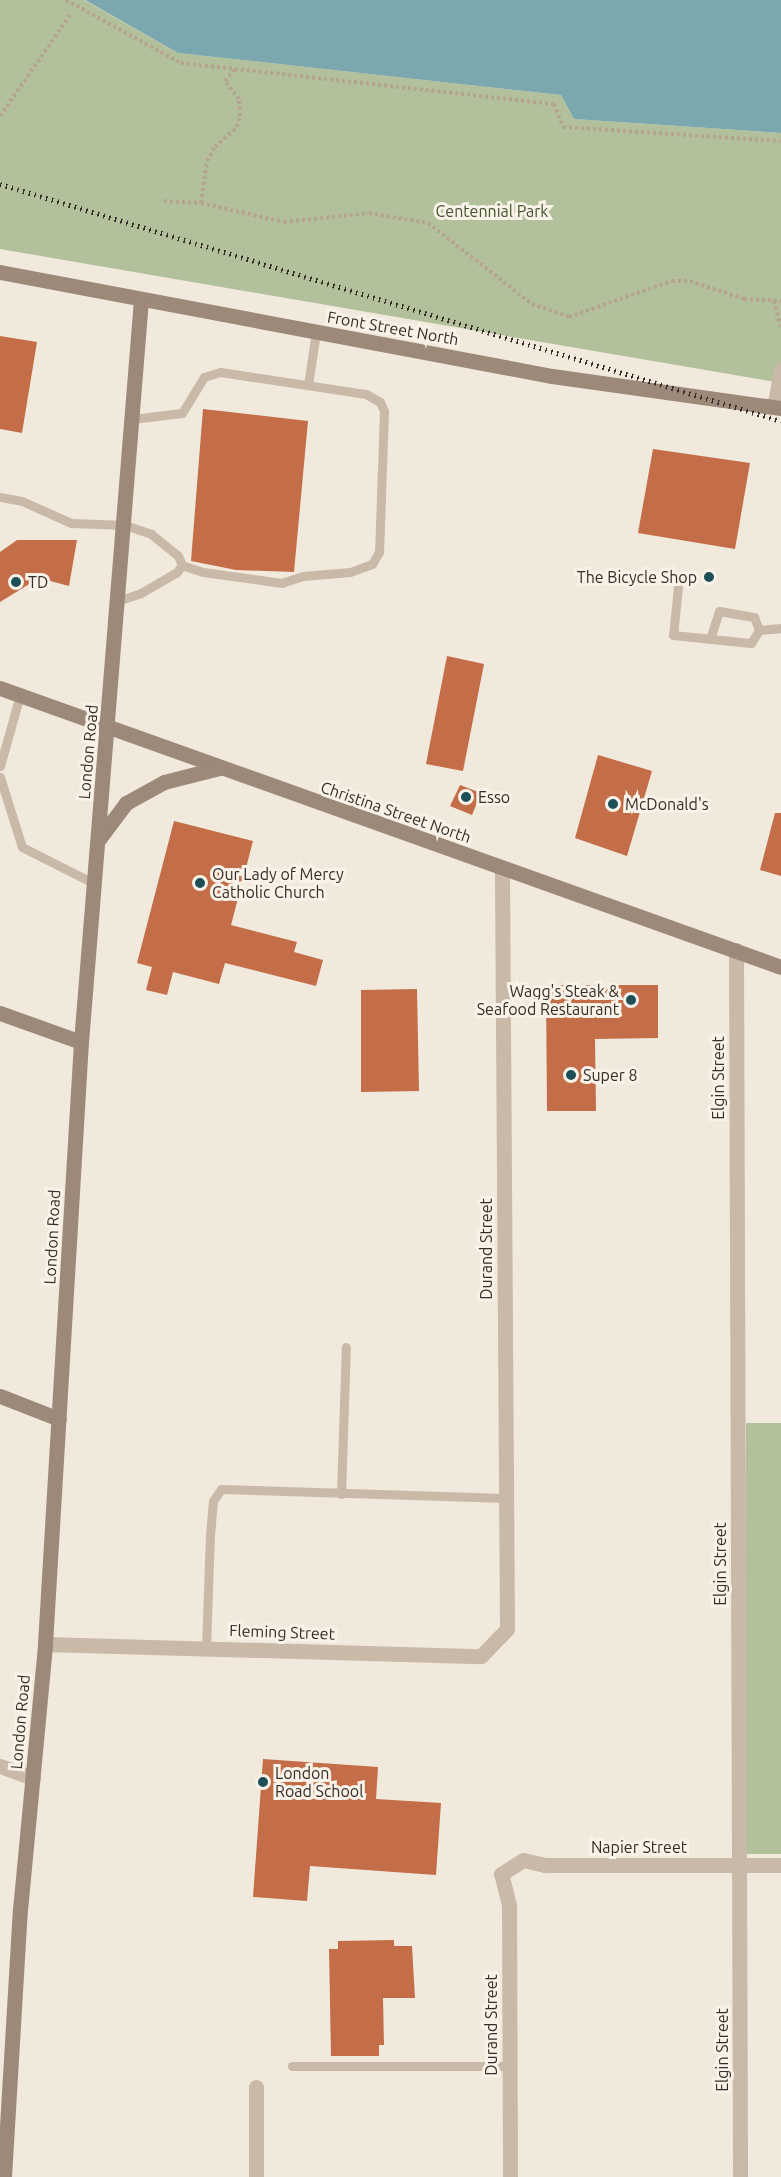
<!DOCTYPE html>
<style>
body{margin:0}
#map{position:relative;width:781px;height:2177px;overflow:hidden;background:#f1e9dc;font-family:Ubuntu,sans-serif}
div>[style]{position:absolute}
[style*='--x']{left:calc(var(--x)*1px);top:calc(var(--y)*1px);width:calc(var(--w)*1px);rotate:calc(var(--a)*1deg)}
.green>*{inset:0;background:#b2c09c}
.water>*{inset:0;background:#7ba8ae}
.building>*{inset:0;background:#c36e48}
.path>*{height:4px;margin-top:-2px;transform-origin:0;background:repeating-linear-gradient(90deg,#b5a492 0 3px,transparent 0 6px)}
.lane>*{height:9px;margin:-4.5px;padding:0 4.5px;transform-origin:4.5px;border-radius:4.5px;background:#c9b9a8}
.street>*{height:15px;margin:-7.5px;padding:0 7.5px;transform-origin:7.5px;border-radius:7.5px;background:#c9b9a8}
.secondary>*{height:15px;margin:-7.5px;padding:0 7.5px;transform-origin:7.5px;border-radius:7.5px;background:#9d8979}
.rail>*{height:4.5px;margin-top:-2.25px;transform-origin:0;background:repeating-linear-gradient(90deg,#362d28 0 1.5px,transparent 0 6px)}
.dots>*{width:16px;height:16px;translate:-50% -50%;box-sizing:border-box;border:3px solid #f9f2e8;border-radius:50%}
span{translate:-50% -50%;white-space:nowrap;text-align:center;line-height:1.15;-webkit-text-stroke:6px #f9f2e8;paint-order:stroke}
.park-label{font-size:16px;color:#43542c}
.street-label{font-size:16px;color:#362d28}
.poi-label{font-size:16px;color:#362d28}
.right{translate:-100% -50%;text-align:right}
.left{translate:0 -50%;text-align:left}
</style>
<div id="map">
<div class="green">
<div style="clip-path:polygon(0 0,84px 0,178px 53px,561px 95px,574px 119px,781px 133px,781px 383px,0 249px)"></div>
<div style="clip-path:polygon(746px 1423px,781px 1423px,781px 1854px,746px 1854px)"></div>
</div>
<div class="water">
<div style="clip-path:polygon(85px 0,781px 0,781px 133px,574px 119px,561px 95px,178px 53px)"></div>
</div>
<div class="building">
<div style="clip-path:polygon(0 336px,37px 342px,22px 433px,0 429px)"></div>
<div style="clip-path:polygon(203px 409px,308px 421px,294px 572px,236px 570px,191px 561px)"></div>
<div style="clip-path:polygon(653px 449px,750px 463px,735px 549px,638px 533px)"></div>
<div style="clip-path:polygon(17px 540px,77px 540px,69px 586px,39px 578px,0 602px,0 552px)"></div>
<div style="clip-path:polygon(447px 656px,484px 664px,463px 771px,426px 764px)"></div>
<div style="clip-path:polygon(598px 755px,652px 771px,627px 856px,575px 838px)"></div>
<div style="clip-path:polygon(460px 785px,481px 793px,472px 815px,450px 806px)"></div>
<div style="clip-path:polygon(775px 813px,781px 813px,781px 876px,760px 870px)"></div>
<div style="clip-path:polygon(174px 821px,253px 841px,231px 925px,297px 942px,294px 952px,323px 960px,316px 986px,225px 963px,219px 984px,173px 972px,167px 995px,146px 990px,152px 967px,137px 963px)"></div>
<div style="clip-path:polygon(546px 985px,658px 985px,658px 1038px,595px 1039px,596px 1111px,547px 1111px)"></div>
<div style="clip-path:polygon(417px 989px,419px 1091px,361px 1092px,361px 990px)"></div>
<div style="clip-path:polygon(263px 1759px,378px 1767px,376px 1799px,441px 1803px,436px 1875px,310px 1866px,307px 1901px,253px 1897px)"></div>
<div style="clip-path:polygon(394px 1940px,394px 1946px,412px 1946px,415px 1998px,383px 1998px,384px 2045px,379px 2045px,379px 2056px,331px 2056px,329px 1949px,338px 1949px,338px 1941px)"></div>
</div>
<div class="path">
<div style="--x:66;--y:0;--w:131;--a:28.7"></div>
<div style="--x:181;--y:63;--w:375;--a:6.3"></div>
<div style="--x:554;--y:104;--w:25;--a:69"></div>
<div style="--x:563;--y:127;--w:218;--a:3.7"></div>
<div style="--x:0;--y:116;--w:124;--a:-55.2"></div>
<div style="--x:164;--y:201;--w:37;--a:3"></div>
<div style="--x:201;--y:203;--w:85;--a:12.9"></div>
<div style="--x:284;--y:222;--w:85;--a:-6"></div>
<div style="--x:369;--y:213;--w:60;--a:9.6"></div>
<div style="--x:428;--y:223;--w:132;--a:37.9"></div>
<div style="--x:532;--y:304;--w:39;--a:19"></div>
<div style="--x:569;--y:317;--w:109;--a:-19.3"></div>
<div style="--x:672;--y:281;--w:18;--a:0"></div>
<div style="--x:690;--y:281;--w:57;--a:18.4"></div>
<div style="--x:744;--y:299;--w:37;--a:3"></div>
<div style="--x:201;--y:203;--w:42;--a:-81.9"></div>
<div style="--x:207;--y:161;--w:16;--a:-60"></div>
<div style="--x:215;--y:147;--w:30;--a:-42"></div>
<div style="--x:237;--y:127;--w:11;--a:-75"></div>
<div style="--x:240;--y:116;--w:17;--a:-93"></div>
<div style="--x:239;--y:99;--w:23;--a:-128"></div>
<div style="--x:225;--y:81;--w:17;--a:-50"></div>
<div style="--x:774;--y:301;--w:29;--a:76"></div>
</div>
<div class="lane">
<div style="--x:308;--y:385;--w:54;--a:-81.4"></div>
<div style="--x:132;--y:419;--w:50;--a:-6.8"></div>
<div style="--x:182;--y:413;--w:42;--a:-58.6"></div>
<div style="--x:204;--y:377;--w:17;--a:-17"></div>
<div style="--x:220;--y:372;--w:148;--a:8.6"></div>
<div style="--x:366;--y:394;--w:16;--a:30"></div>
<div style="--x:380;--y:402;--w:10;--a:66"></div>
<div style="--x:384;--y:411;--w:141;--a:92"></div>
<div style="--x:379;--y:552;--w:14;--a:120"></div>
<div style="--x:372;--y:564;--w:23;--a:160"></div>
<div style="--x:350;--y:572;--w:47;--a:175.1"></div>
<div style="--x:303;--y:576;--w:22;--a:162"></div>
<div style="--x:282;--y:583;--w:80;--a:-172.1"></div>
<div style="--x:203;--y:572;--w:22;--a:-162"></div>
<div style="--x:0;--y:497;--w:22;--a:10"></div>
<div style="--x:22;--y:501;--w:54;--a:24.2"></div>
<div style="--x:71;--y:523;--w:54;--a:2.1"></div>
<div style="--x:125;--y:525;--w:28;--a:19"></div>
<div style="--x:151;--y:534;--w:35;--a:39"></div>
<div style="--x:178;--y:556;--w:10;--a:66"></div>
<div style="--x:182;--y:565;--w:9;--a:126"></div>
<div style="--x:177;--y:572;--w:42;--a:149.7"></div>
<div style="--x:141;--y:593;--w:24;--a:161"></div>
<div style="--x:678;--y:587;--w:48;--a:95.9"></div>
<div style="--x:673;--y:635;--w:78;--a:5.9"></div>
<div style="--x:751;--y:643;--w:15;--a:-58"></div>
<div style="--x:759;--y:630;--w:22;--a:-5"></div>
<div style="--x:710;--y:639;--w:29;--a:-72"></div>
<div style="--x:719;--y:611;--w:36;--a:10"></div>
<div style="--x:754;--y:617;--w:14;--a:69"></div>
<div style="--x:0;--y:766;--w:74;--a:-74.3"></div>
<div style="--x:0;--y:777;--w:73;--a:72.6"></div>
<div style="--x:22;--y:847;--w:82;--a:26.9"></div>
<div style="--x:341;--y:1494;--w:147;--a:-88.1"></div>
<div style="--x:206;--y:1648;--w:113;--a:-88"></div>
<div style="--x:210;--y:1535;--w:34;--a:-85"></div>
<div style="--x:213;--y:1501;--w:14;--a:-56"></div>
<div style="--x:221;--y:1489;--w:285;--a:1.8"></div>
<div style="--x:292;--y:2066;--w:217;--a:0"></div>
</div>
<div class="street">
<div style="--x:774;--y:407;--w:38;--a:-79"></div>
<div style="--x:736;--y:950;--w:1227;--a:89.81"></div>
<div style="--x:45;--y:1644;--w:436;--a:1.6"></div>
<div style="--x:481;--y:1656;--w:37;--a:-46"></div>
<div style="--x:507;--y:1629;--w:760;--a:-90.38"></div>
<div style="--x:0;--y:1766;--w:35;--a:20"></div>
<div style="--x:256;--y:2087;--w:90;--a:90"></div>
<div style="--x:510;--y:2177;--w:272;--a:-90.2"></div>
<div style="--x:509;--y:1905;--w:32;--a:-104"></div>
<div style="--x:501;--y:1874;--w:26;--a:-32"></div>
<div style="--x:523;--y:1860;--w:23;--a:13"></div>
<div style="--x:545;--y:1865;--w:236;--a:0"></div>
</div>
<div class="secondary">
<div style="--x:0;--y:272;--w:562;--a:10.67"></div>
<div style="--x:552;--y:376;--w:231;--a:8"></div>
<div style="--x:0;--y:688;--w:829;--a:19.66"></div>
<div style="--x:99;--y:839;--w:45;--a:-53.1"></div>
<div style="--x:126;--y:803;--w:43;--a:-28.9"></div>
<div style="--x:164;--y:782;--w:57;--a:-14.3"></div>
<div style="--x:0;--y:1013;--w:86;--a:19.7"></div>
<div style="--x:0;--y:1396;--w:63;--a:21.3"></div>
<div style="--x:4;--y:2177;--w:267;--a:-86.6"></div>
<div style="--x:20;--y:1910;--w:267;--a:-84.6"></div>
<div style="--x:45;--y:1644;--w:603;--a:-86.58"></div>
<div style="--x:81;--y:1042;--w:744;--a:-85.38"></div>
</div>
<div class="rail">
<div style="--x:0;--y:184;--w:816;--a:16.88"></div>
</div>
<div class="dots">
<div style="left:709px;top:577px;background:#1e4f57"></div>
<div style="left:16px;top:582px;background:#1e4f57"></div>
<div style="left:466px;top:797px;background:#1e4f57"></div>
<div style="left:613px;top:804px;background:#1e4f57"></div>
<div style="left:200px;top:883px;background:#1e4f57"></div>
<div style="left:631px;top:1000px;background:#1e4f57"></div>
<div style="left:571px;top:1075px;background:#1e4f57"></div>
<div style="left:263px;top:1782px;background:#1e4f57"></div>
</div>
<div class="park-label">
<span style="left:492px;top:211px">Centennial Park</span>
</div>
<div class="street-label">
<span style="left:393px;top:328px;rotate:10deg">Front Street North</span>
<span style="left:88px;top:752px;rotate:-85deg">London Road</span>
<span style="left:396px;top:812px;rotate:19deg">Christina Street North</span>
<span style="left:718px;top:1078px;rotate:-90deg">Elgin Street</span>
<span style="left:52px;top:1237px;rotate:-87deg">London Road</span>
<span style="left:486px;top:1249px;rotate:-90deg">Durand Street</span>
<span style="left:720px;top:1564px;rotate:-90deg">Elgin Street</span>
<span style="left:282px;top:1632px;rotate:2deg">Fleming Street</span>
<span style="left:20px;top:1722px;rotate:-85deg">London Road</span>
<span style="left:639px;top:1847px">Napier Street</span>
<span style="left:491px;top:2025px;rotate:-90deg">Durand Street</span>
<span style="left:722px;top:2050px;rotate:-90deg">Elgin Street</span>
</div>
<div class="poi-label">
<span class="right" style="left:697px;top:577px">The Bicycle Shop</span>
<span class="left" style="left:28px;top:582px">TD</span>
<span class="left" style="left:478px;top:797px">Esso</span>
<span class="left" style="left:625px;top:804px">McDonald's</span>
<span class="left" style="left:212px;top:883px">Our Lady of Mercy<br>Catholic Church</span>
<span class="right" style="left:619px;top:1000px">Wagg's Steak &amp;<br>Seafood Restaurant</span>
<span class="left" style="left:583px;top:1075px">Super 8</span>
<span class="left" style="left:275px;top:1782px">London<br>Road School</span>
</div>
</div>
